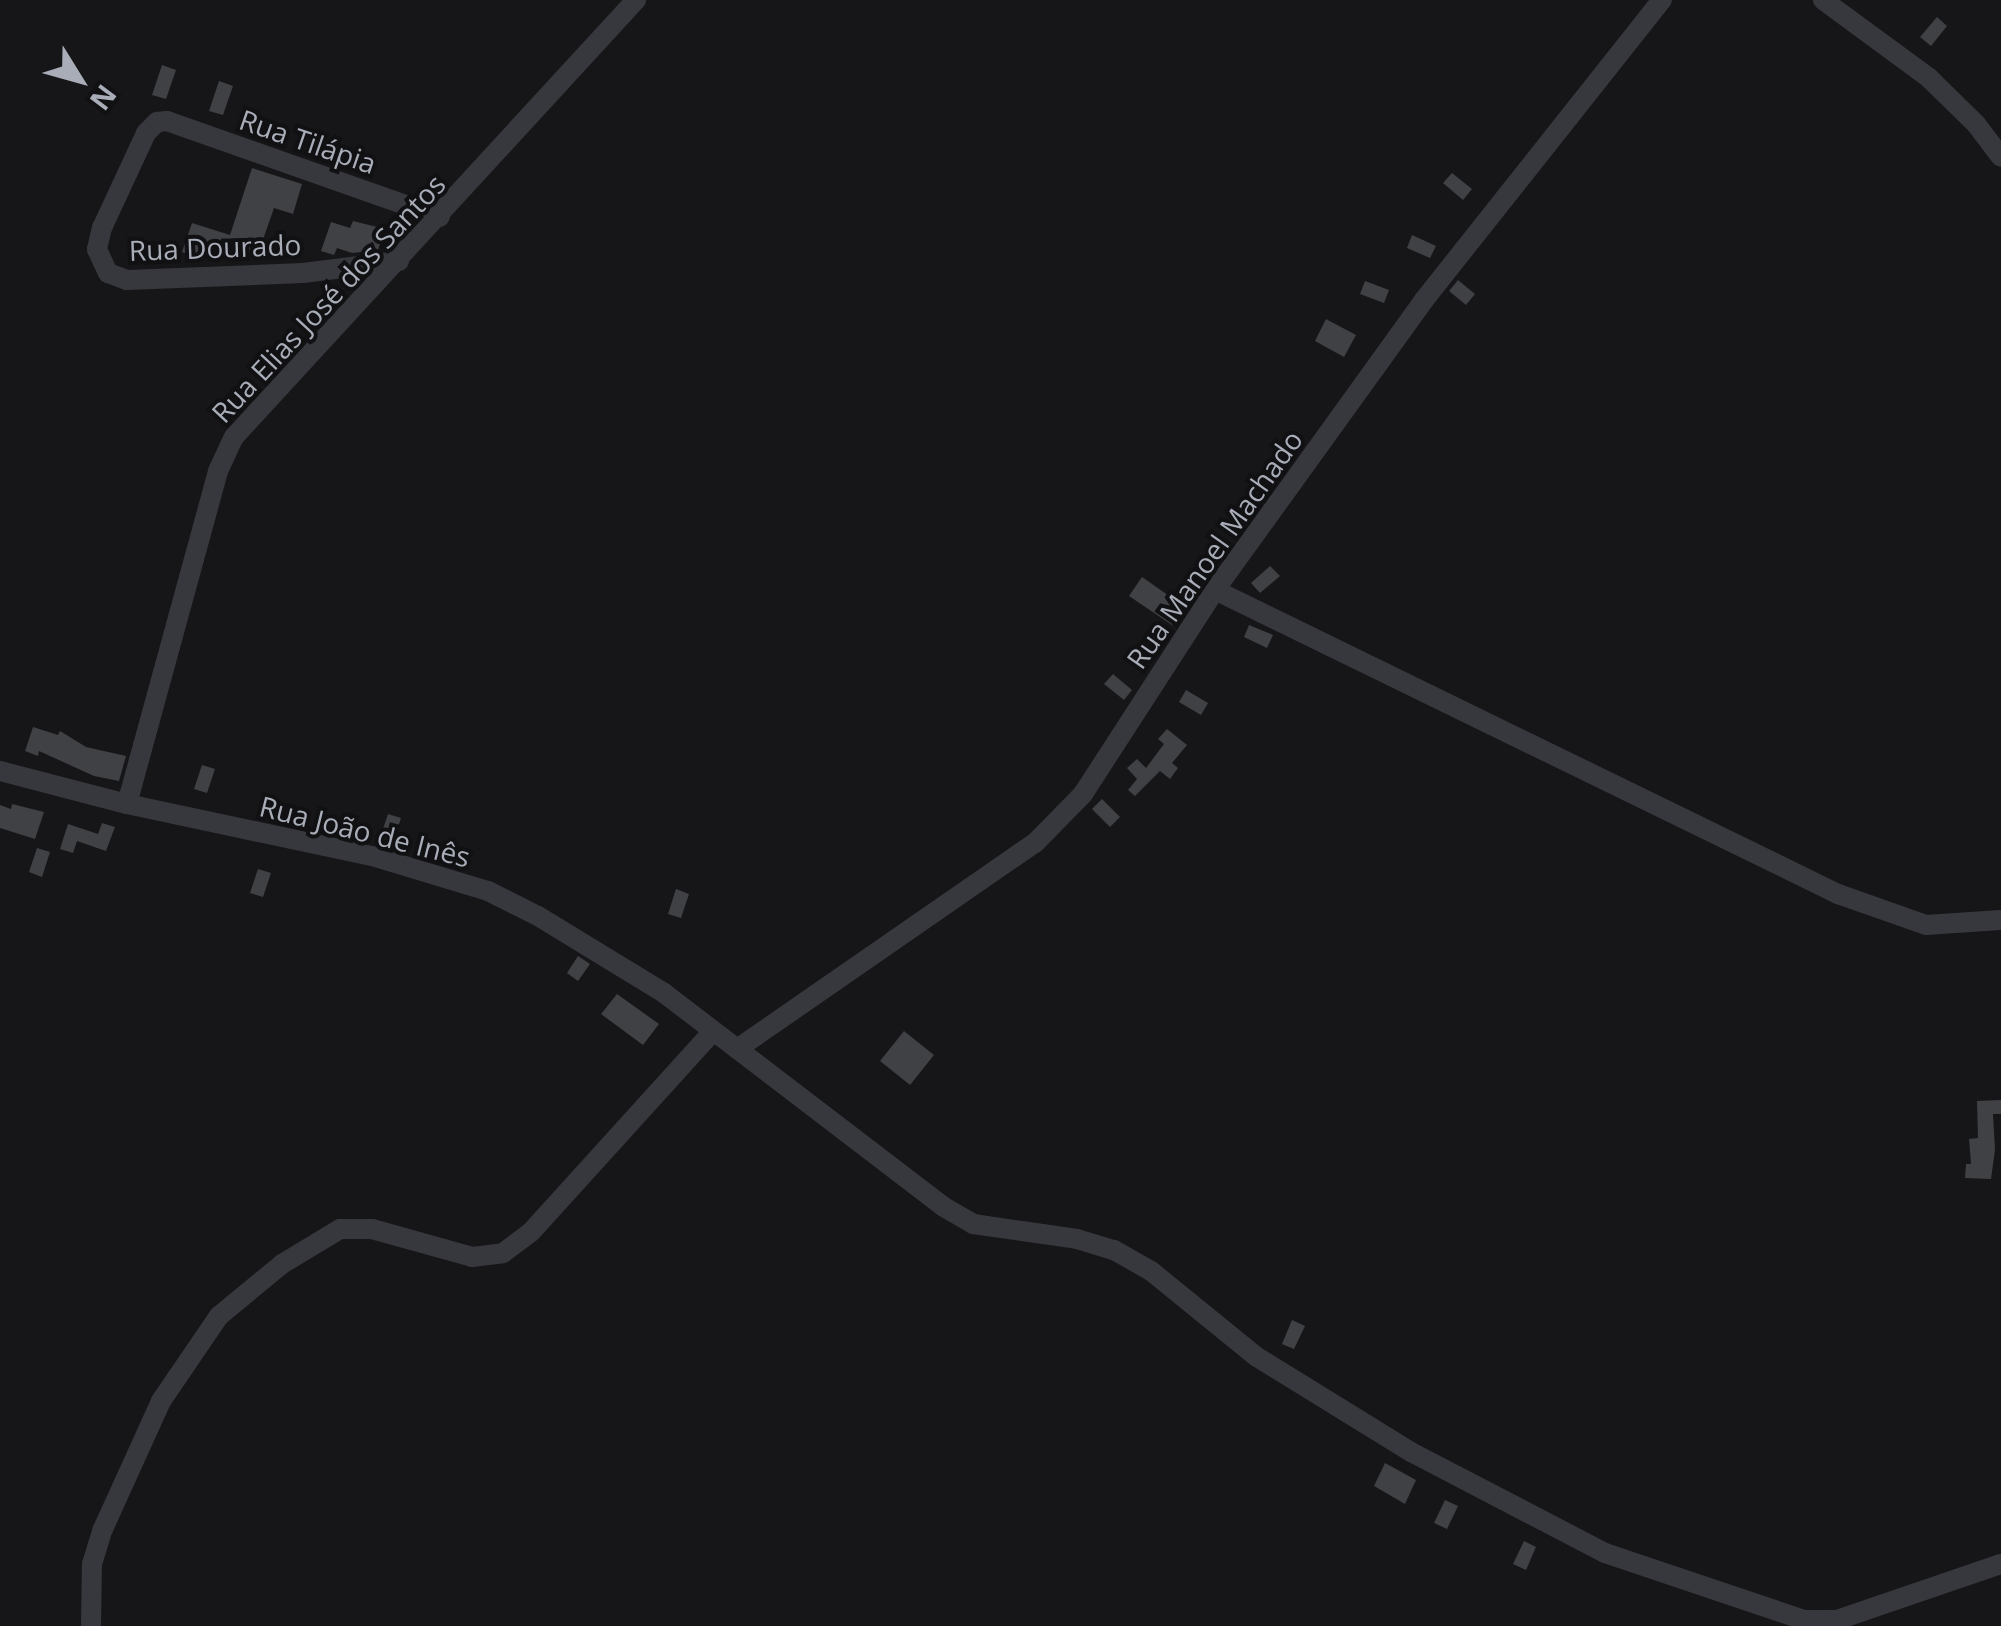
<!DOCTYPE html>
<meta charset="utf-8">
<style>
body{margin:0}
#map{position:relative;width:2001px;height:1626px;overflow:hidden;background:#161618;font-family:"Open Sans",sans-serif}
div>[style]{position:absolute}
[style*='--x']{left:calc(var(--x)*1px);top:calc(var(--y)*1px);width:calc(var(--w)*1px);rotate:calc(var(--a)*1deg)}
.building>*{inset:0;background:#404145}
.minor>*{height:20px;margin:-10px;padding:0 10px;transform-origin:10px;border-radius:10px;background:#37383d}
span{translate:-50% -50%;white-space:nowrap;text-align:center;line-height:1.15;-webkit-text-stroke:8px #111113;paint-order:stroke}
.street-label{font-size:28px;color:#a8adb8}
.north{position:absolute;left:30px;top:30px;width:100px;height:100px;-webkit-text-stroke:8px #111113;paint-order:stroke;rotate:127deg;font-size:28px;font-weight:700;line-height:40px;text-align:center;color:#a8adb8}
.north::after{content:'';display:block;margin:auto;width:35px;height:45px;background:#a8adb8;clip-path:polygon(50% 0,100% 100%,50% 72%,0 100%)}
</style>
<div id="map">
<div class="building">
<div style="clip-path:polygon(1937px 17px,1947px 26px,1931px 46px,1920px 37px)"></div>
<div style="clip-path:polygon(162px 65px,176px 70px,166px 99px,152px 95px)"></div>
<div style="clip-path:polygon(219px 81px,233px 86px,223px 115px,209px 111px)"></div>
<div style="clip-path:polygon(252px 168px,302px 184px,293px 214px,274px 208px,258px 254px,201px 241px,196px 257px,182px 252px,192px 223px,230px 235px)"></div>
<div style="clip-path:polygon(1452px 173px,1472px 189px,1463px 200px,1443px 183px)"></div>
<div style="clip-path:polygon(353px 221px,385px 229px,378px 250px,352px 253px,337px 248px,334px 255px,321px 251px,331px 222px,350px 228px)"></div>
<div style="clip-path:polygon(1412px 235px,1436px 246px,1430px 258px,1407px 248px)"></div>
<div style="clip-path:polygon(1458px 280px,1475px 294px,1466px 305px,1449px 291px)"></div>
<div style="clip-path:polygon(1365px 281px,1389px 290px,1384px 303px,1360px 294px)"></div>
<div style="clip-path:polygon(1326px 319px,1356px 335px,1344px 357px,1315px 341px)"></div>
<div style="clip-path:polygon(1270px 566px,1280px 576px,1260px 593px,1251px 583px)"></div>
<div style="clip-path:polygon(1142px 577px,1185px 607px,1172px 625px,1129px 596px)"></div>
<div style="clip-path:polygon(1249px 625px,1273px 635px,1267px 648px,1244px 637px)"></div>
<div style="clip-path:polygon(1113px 674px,1132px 690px,1124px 700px,1104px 684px)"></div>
<div style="clip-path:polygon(1186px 690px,1208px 703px,1201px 715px,1179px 702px)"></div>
<div style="clip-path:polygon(33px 727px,58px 735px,60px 731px,86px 747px,126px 756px,119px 781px,94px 776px,39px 751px,38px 756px,25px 751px)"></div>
<div style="clip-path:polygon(1167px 729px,1187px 745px,1172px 763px,1178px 768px,1170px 779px,1160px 771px,1135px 796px,1128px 790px,1137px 779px,1127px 768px,1137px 759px,1146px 768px,1164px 744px,1158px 739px)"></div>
<div style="clip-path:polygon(202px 765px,215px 769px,207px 793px,194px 789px)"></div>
<div style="clip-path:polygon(1102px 799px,1120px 817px,1110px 827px,1092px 809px)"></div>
<div style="clip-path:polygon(12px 804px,44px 812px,35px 839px,0 828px,0 805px,11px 809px)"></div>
<div style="clip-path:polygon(388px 814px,401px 818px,393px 842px,380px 838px)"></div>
<div style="clip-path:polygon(102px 823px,115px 827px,106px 851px,77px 841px,73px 853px,60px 849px,68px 824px,98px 834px)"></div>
<div style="clip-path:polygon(37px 848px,50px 852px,42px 877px,29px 872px)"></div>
<div style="clip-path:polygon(258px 869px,271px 873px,263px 897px,250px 893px)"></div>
<div style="clip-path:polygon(676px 889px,689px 894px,681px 918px,668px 914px)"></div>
<div style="clip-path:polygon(578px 956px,590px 964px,578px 981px,567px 973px)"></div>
<div style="clip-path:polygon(617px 994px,659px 1024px,643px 1045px,601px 1014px)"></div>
<div style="clip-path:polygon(904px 1031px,934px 1055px,910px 1085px,880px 1061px)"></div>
<div style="clip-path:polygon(2001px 1100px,2001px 1114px,1993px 1114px,1995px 1150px,1991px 1179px,1965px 1178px,1966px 1164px,1971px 1164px,1969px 1139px,1978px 1138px,1977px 1101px)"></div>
<div style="clip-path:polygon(1292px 1320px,1305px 1326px,1294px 1349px,1282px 1344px)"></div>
<div style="clip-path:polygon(1385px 1463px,1416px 1480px,1405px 1504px,1374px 1486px)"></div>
<div style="clip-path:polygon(1445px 1500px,1458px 1506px,1447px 1529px,1434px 1523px)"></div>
<div style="clip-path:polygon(1524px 1541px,1536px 1547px,1526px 1570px,1513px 1564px)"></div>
</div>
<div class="minor">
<div style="--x:1823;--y:0;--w:132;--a:36.3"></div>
<div style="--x:1929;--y:78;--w:66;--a:44.4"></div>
<div style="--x:1976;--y:124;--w:41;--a:52.9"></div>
<div style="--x:399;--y:261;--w:97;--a:172.9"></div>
<div style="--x:303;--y:273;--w:176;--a:177.7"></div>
<div style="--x:127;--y:280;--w:20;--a:-160"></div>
<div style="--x:108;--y:273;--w:26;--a:-115"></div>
<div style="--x:97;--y:249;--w:22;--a:-77"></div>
<div style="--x:102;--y:228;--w:105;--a:-65.1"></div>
<div style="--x:146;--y:133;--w:16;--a:-45"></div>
<div style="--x:157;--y:122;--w:10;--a:-6"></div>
<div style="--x:167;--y:121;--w:289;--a:19.4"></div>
<div style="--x:1215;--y:590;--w:693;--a:26.01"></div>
<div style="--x:1838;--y:894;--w:93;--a:19.4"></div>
<div style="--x:1926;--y:925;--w:75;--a:-3.8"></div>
<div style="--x:0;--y:771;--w:131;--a:14.6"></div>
<div style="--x:127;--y:804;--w:250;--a:12"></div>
<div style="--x:372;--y:856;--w:121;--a:16.8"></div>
<div style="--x:488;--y:891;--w:56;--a:26.6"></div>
<div style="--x:538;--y:916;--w:148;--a:31.4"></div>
<div style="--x:664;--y:993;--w:352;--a:37.4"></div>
<div style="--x:944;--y:1207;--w:34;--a:30"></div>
<div style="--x:973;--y:1224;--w:105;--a:8.2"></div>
<div style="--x:1077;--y:1239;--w:39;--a:17"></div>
<div style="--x:1114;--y:1250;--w:43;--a:29.6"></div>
<div style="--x:1151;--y:1271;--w:136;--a:39.1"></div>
<div style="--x:1257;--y:1357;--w:181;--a:31.7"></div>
<div style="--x:1411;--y:1452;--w:219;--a:27.5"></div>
<div style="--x:1605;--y:1553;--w:210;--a:18.6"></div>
<div style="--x:1804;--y:1620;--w:33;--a:0"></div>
<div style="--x:1837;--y:1620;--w:173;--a:-18.9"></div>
<div style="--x:127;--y:804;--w:345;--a:-74.7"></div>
<div style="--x:218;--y:471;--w:38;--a:-65"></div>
<div style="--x:234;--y:437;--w:594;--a:-47.39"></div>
<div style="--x:737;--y:1049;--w:362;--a:-34.7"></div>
<div style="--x:1035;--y:843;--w:69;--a:-45.6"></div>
<div style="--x:1083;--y:794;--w:243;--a:-57.1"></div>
<div style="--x:1215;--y:590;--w:357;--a:-54.2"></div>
<div style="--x:1424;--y:300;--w:383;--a:-51.6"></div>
<div style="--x:91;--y:1626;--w:62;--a:-89.1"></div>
<div style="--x:92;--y:1564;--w:37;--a:-73"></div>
<div style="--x:103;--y:1529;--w:141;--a:-65.6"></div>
<div style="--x:161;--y:1401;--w:103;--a:-55.7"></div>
<div style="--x:219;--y:1316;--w:82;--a:-39.5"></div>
<div style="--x:282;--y:1264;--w:68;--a:-31.1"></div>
<div style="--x:340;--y:1229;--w:32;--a:0"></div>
<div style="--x:372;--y:1229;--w:104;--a:15.6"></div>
<div style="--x:472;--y:1257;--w:31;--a:-7"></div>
<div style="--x:503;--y:1253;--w:35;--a:-37"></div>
<div style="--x:531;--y:1232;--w:271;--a:-47.8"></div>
</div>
<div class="street-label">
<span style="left:308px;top:141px;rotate:19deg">Rua Tilápia</span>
<span style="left:215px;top:247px;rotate:-2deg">Rua Dourado</span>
<span style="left:328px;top:298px;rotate:-47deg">Rua Elias José dos Santos</span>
<span style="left:1214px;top:549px;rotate:-55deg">Rua Manoel Machado</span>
<span style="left:365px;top:831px;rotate:14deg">Rua João de Inês</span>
</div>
<div class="north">N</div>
</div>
